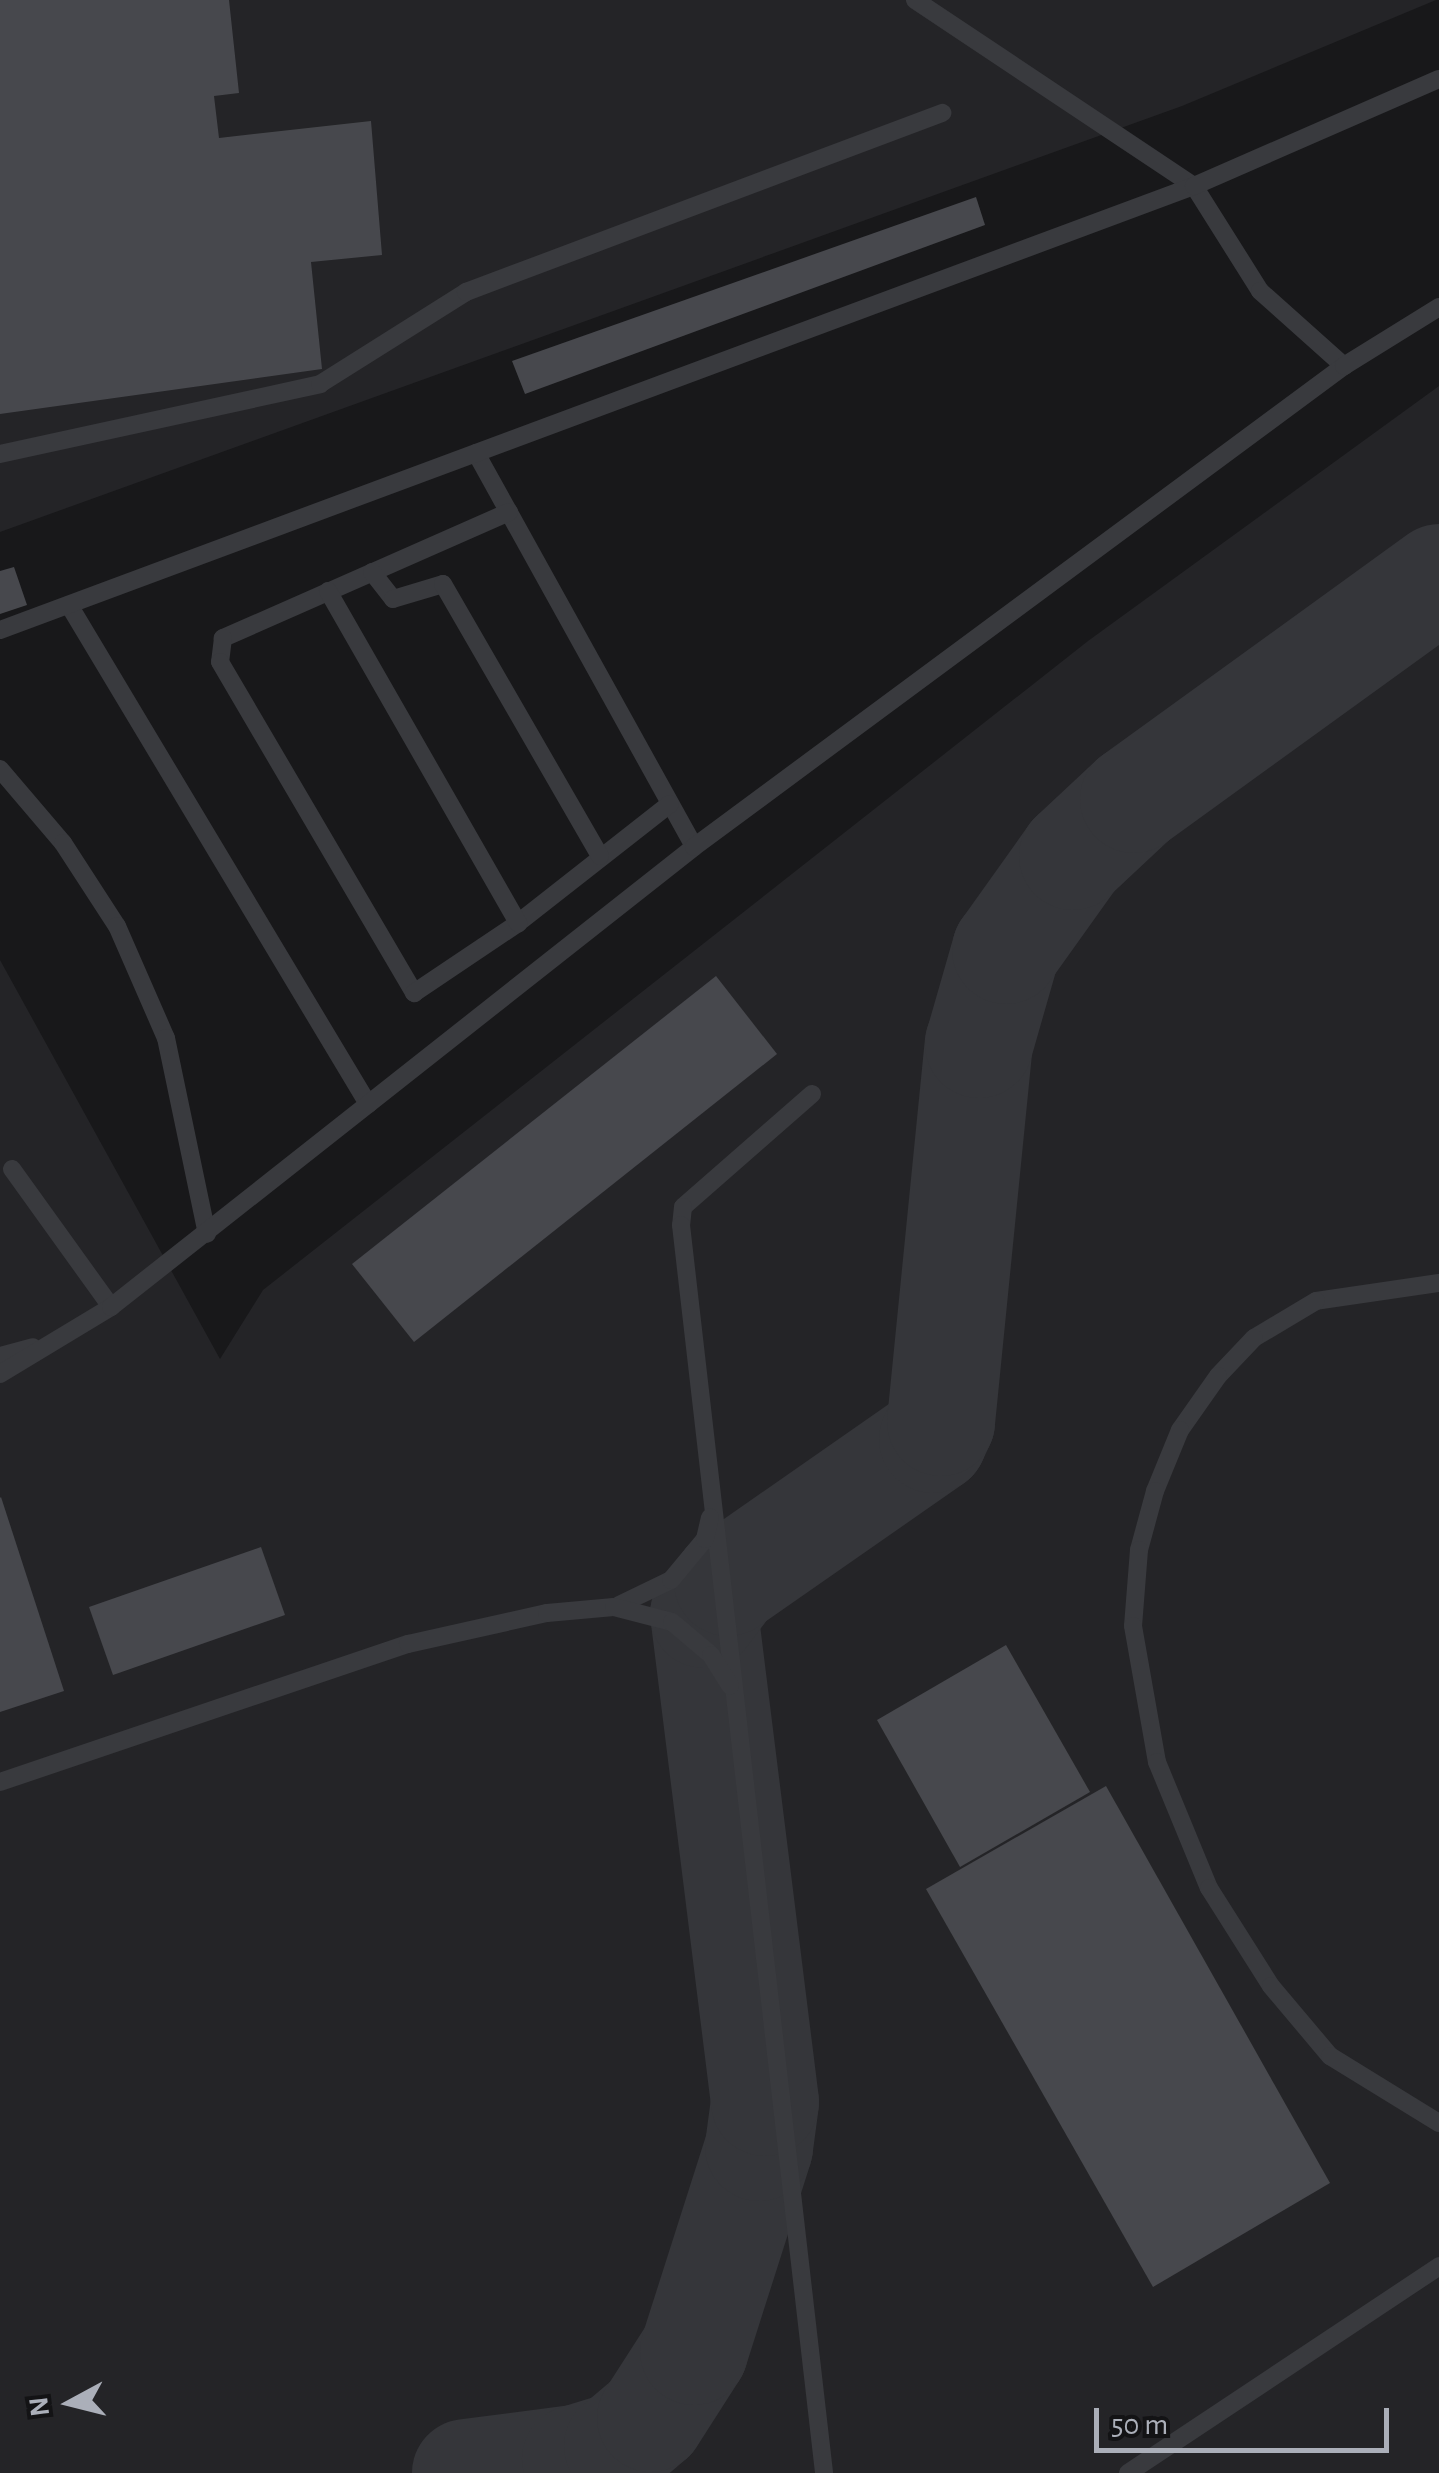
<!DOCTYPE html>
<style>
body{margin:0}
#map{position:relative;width:1439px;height:2473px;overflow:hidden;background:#18181a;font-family:"Alegreya Sans",sans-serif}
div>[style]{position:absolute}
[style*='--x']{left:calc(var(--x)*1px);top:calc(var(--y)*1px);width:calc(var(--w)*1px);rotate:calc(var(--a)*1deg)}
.built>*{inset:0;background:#242427}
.taxiway>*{height:108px;margin:-54px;padding:0 54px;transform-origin:54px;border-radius:54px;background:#35363a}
.building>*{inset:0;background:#47484d}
.lane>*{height:18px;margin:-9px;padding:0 9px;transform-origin:9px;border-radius:9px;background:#393a3e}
span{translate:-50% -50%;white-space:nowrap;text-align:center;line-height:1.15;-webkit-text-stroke:9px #131315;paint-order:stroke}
.north{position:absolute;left:20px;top:2353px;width:100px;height:100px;-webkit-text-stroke:8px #131315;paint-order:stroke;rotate:263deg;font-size:28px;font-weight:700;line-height:40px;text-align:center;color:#abafb9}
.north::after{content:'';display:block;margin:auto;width:35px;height:45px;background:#abafb9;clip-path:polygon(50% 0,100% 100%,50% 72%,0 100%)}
.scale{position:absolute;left:1094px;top:2408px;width:295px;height:45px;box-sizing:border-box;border:5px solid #abafb9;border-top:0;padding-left:12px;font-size:30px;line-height:35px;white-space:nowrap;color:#abafb9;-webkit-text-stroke:8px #131315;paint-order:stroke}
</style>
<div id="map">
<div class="built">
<div style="clip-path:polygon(0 0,1436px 0,1182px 106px,0 532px)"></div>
<div style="clip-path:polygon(1439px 386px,1439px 2473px,0 2473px,0 960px,220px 1359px,263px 1290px,1088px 641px)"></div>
</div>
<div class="taxiway">
<div style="--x:466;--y:2473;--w:111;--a:-7.3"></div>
<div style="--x:576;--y:2459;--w:44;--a:-17.2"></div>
<div style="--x:618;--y:2446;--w:43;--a:-40.3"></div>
<div style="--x:651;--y:2418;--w:80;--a:-57.3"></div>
<div style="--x:694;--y:2351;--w:214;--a:-72.3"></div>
<div style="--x:759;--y:2147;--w:45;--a:-82.4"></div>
<div style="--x:765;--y:2102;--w:492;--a:-97.1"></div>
<div style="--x:704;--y:1614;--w:40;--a:-53"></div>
<div style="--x:728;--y:1582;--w:250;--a:-34.9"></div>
<div style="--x:933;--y:1439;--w:19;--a:-65"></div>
<div style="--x:941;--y:1422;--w:380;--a:-84.3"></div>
<div style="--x:979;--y:1044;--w:98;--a:-74"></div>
<div style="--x:1006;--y:950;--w:115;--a:-54.5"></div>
<div style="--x:1073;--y:856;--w:83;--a:-43.1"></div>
<div style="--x:1134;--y:799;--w:377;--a:-35.9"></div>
</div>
<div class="building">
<div style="clip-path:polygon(0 0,229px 0,239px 93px,214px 96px,219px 138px,371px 121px,382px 255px,311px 262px,322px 369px,0 414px)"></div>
<div style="clip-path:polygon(976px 197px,985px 225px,525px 394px,512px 361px)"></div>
<div style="clip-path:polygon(14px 567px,27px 605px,0 614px,0 571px)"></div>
<div style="clip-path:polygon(716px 976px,777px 1054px,414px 1342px,352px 1264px)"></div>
<div style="clip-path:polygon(1px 1497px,64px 1691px,0 1712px,0 1498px)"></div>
<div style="clip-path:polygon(261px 1547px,285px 1615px,113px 1675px,89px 1607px)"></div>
<div style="clip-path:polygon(1006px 1645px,1090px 1792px,960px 1867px,877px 1720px)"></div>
<div style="clip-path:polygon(1106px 1786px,1330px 2183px,1153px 2287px,926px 1889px)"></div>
</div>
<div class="lane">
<div style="--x:915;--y:0;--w:335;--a:33.7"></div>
<div style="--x:1194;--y:186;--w:124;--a:57.8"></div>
<div style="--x:1260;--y:291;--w:113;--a:41.8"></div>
<div style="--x:476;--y:453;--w:450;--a:61"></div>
<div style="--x:0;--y:454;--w:328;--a:-12.3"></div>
<div style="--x:320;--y:384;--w:173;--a:-32.2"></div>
<div style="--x:466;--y:292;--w:509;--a:-20.61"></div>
<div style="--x:509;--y:512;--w:313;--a:156.2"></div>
<div style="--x:223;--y:638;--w:24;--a:97"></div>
<div style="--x:220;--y:662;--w:384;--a:59.6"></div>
<div style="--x:414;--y:993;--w:125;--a:-33.9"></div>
<div style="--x:518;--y:923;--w:193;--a:-38.1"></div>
<div style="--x:372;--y:572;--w:34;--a:52"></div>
<div style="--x:393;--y:599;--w:52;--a:-16.7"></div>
<div style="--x:443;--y:584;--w:314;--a:60"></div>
<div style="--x:328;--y:591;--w:383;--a:60.2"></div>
<div style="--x:69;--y:605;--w:582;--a:59.07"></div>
<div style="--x:0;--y:630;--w:1274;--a:-20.4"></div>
<div style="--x:1194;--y:186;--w:267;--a:-23.6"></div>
<div style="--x:0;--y:769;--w:97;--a:49.6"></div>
<div style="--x:63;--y:843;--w:99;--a:57"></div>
<div style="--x:117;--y:926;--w:122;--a:66.4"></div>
<div style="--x:166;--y:1038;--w:200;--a:78.2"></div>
<div style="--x:812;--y:1094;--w:171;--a:138.8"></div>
<div style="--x:683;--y:1207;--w:18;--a:96"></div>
<div style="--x:681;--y:1225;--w:1256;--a:83.46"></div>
<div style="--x:12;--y:1169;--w:170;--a:54.3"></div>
<div style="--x:1439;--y:1283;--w:124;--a:171.7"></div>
<div style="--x:1316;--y:1301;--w:72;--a:149.2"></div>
<div style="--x:1254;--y:1338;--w:52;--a:133.5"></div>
<div style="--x:1218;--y:1376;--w:66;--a:125.1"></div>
<div style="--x:1180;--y:1430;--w:66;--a:112.3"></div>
<div style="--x:1155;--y:1491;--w:61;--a:105.2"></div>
<div style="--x:1139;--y:1550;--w:76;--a:94.5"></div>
<div style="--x:1133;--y:1626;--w:138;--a:80"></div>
<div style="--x:1157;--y:1762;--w:136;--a:67.6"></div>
<div style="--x:1209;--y:1888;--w:116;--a:57.7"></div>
<div style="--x:1271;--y:1986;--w:92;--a:49.9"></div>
<div style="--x:1330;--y:2056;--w:128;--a:31.6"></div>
<div style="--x:0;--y:1356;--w:34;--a:-15"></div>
<div style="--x:0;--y:1374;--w:130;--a:-31.1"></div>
<div style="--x:111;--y:1307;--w:743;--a:-38.27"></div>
<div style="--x:694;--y:847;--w:809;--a:-36.5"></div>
<div style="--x:1344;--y:366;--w:112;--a:-31.8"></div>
<div style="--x:619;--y:1605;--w:58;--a:-25.7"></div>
<div style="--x:671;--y:1580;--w:53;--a:-50.3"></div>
<div style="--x:705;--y:1539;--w:22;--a:-77"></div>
<div style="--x:0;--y:1782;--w:431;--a:-18.7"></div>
<div style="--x:408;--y:1644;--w:142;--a:-12.6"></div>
<div style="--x:547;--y:1613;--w:67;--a:-5.1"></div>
<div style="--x:614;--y:1607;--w:60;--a:14.5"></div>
<div style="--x:672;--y:1622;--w:51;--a:40.2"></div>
<div style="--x:711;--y:1655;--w:36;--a:58"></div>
<div style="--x:1128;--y:2473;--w:374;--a:-33.6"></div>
</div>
<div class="north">N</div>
<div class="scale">50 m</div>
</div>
